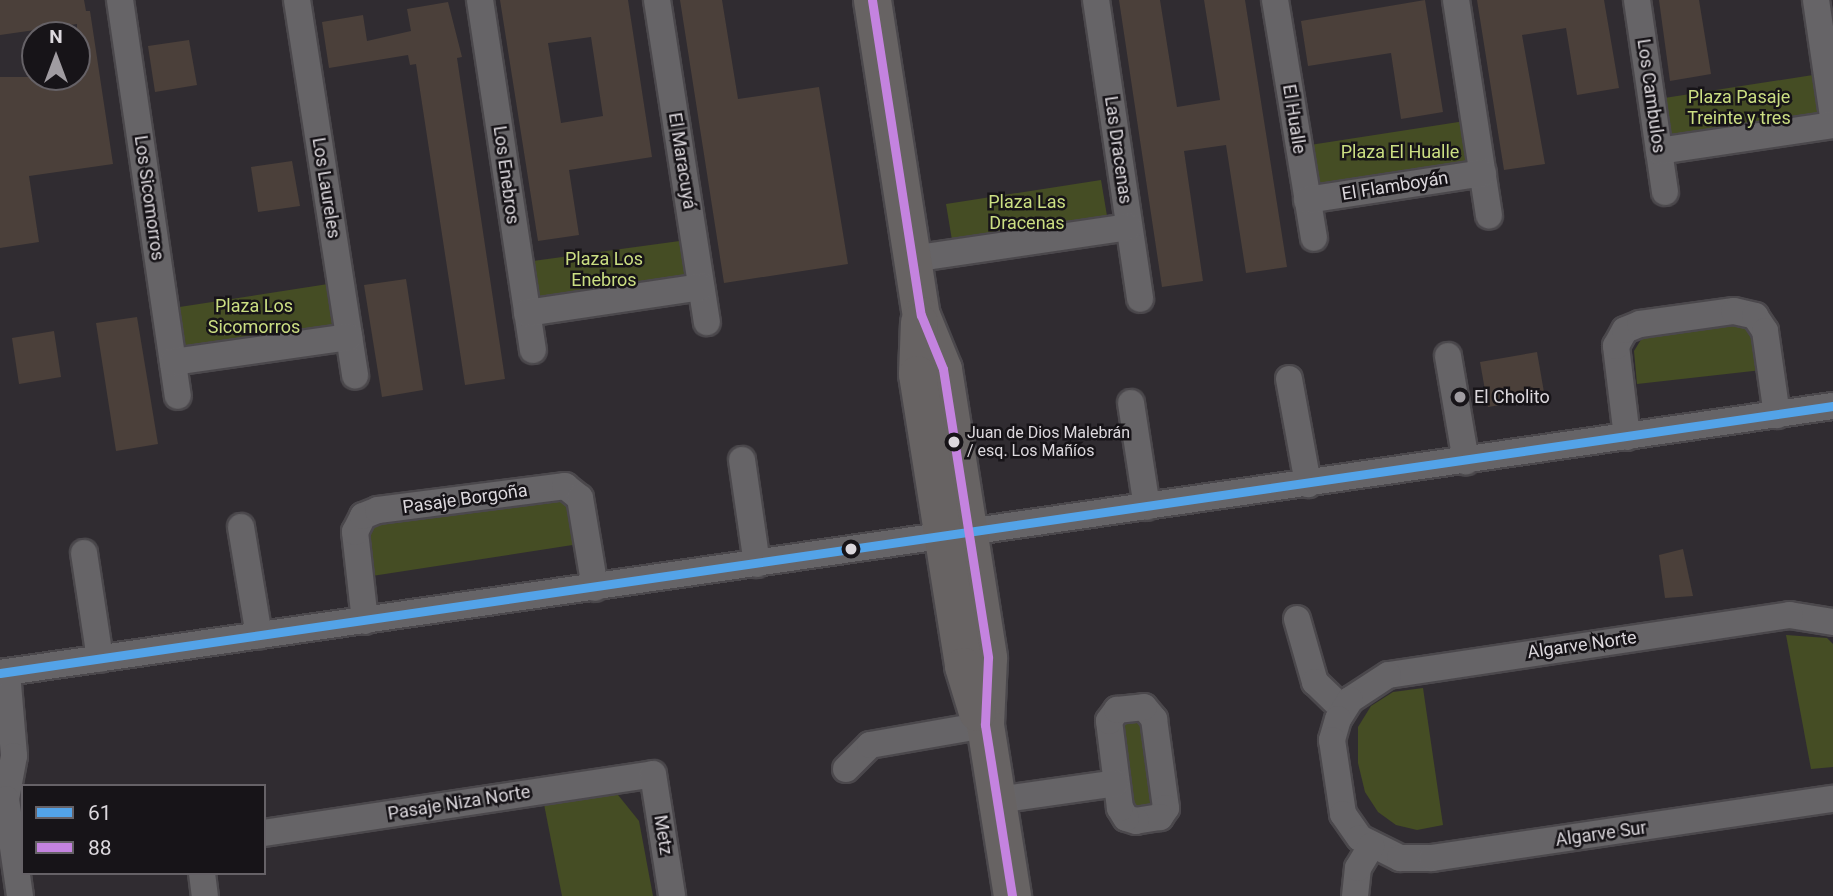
<!DOCTYPE html>
<meta charset="utf-8">
<style>
body{margin:0}
#map{position:relative;width:1833px;height:896px;overflow:hidden;background:#302c31;font-family:Roboto,sans-serif}
div>[style]{position:absolute}
[style*='--x']{left:calc(var(--x)*1px);top:calc(var(--y)*1px);width:calc(var(--w)*1px);rotate:calc(var(--a)*1deg)}
.green>*{inset:0;background:#454d24}
.building>*{inset:0;background:#4b403a}
.roads{filter:drop-shadow(2px 0 #4b484c) drop-shadow(-2px 0 #4b484c) drop-shadow(0 2px #4b484c) drop-shadow(0 -2px #4b484c)}
.street>*{height:26px;margin:-13px;padding:0 13px;transform-origin:13px;border-radius:13px;background:#666467}
.secondary>*{height:37px;margin:-18.5px;padding:0 18.5px;transform-origin:18.5px;border-radius:18.5px;background:#676363}
.bus-1>*{height:9px;margin:-4.5px;padding:0 4.5px;transform-origin:4.5px;border-radius:4.5px;background:#53a3e8}
.bus-2>*{height:9px;margin:-4.5px;padding:0 4.5px;transform-origin:4.5px;border-radius:4.5px;background:#c483df}
.dots>*{width:19px;height:19px;translate:-50% -50%;box-sizing:border-box;border:4px solid #171418;border-radius:50%}
span{translate:-50% -50%;white-space:nowrap;text-align:center;line-height:1.15;-webkit-text-stroke:5px #171418;paint-order:stroke}
.bus-label{font-size:16px;color:#dcd8dd}
.left{translate:0 -50%;text-align:left}
.street-label{font-size:18px;color:#dcd8dd}
.park-label{font-size:18px;color:#cbde82}
.poi-label{font-size:18px;color:#dcd8dd}
.legend{position:absolute;left:21px;top:784px;width:245px;height:91px;box-sizing:border-box;background:#171418;border:2px solid #666267;margin:0;padding:9px 12px;list-style:none;font-size:21px;color:#dcd8dd}
.legend li{display:flex;align-items:center;gap:14px;height:35px}
.legend b{width:35px;border:2px solid #666267}
.north{position:absolute;left:21px;top:21px;width:70px;height:70px;box-sizing:border-box;background:#171418;border:2px solid #666267;border-radius:50%;rotate:0deg;font-size:19px;font-weight:700;line-height:28px;text-align:center;color:#dcd8dd}
.north::after{content:'';display:block;margin:auto;width:24px;height:32px;background:#a09ca1;clip-path:polygon(50% 0,100% 100%,50% 72%,0 100%)}
</style>
<div id="map">
<div class="green">
<div style="clip-path:polygon(1813px 75px,1820px 117px,1665px 141px,1658px 99px)"></div>
<div style="clip-path:polygon(1465px 121px,1472px 163px,1316px 187px,1310px 145px)"></div>
<div style="clip-path:polygon(1101px 180px,1108px 222px,953px 246px,946px 204px)"></div>
<div style="clip-path:polygon(687px 240px,692px 277px,538px 299px,533px 261px)"></div>
<div style="clip-path:polygon(328px 284px,334px 326px,179px 350px,173px 308px)"></div>
<div style="clip-path:polygon(1732px 320px,1752px 328px,1762px 370px,1637px 384px,1634px 351px,1645px 333px)"></div>
<div style="clip-path:polygon(555px 496px,570px 500px,579px 544px,372px 576px,367px 537px,371px 524px)"></div>
<div style="clip-path:polygon(1786px 635px,1827px 638px,1833px 644px,1833px 767px,1811px 769px)"></div>
<div style="clip-path:polygon(1423px 688px,1443px 825px,1417px 830px,1396px 825px,1378px 812px,1365px 792px,1358px 763px,1358px 727px,1371px 706px,1393px 692px)"></div>
<div style="clip-path:polygon(1146px 716px,1160px 805px,1132px 809px,1118px 721px)"></div>
<div style="clip-path:polygon(610px 785px,639px 821px,653px 896px,562px 896px,543px 799px)"></div>
</div>
<div class="building">
<div style="clip-path:polygon(0 0,84px 0,86px 11px,90px 11px,113px 164px,29px 176px,39px 242px,0 248px,0 77px,77px 77px,77px 24px,0 35px)"></div>
<div style="clip-path:polygon(evenodd,500px 0,628px 0,652px 157px,569px 170px,579px 235px,538px 241px,500px 0,591px 37px,603px 116px,561px 123px,548px 43px,591px 37px)"></div>
<div style="clip-path:polygon(680px 0,722px 0,738px 99px,819px 87px,848px 264px,724px 283px)"></div>
<div style="clip-path:polygon(1119px 0,1160px 0,1177px 107px,1220px 100px,1204px 0,1245px 0,1287px 267px,1246px 273px,1226px 145px,1184px 151px,1203px 281px,1162px 287px)"></div>
<div style="clip-path:polygon(1425px 0,1443px 112px,1401px 119px,1391px 53px,1308px 66px,1301px 21px)"></div>
<div style="clip-path:polygon(1477px 0,1604px 0,1619px 88px,1577px 95px,1566px 28px,1522px 35px,1545px 164px,1504px 170px)"></div>
<div style="clip-path:polygon(1659px 0,1699px 0,1711px 74px,1670px 81px)"></div>
<div style="clip-path:polygon(448px 2px,462px 57px,457px 58px,505px 379px,465px 385px,416px 64px,410px 65px,408px 55px,329px 68px,322px 22px,363px 15px,367px 41px,411px 31px,407px 9px)"></div>
<div style="clip-path:polygon(189px 40px,197px 85px,155px 92px,148px 46px)"></div>
<div style="clip-path:polygon(292px 161px,300px 206px,258px 212px,251px 167px)"></div>
<div style="clip-path:polygon(406px 279px,423px 390px,382px 397px,364px 285px)"></div>
<div style="clip-path:polygon(137px 317px,158px 444px,116px 451px,96px 323px)"></div>
<div style="clip-path:polygon(54px 331px,61px 377px,19px 384px,12px 338px)"></div>
<div style="clip-path:polygon(1537px 352px,1545px 398px,1488px 407px,1480px 362px)"></div>
<div style="clip-path:polygon(1683px 549px,1693px 596px,1665px 598px,1659px 555px)"></div>
</div>
<div class="roads">
<div class="street">
<div style="--x:120;--y:0;--w:400;--a:81.7"></div>
<div style="--x:297;--y:0;--w:380;--a:81.2"></div>
<div style="--x:480;--y:0;--w:354;--a:81.4"></div>
<div style="--x:657;--y:0;--w:326;--a:81.2"></div>
<div style="--x:1096;--y:0;--w:302;--a:81.6"></div>
<div style="--x:1275;--y:0;--w:241;--a:80.7"></div>
<div style="--x:1456;--y:0;--w:218;--a:81.3"></div>
<div style="--x:1637;--y:0;--w:194;--a:81.7"></div>
<div style="--x:1816;--y:0;--w:118;--a:81.7"></div>
<div style="--x:1659;--y:151;--w:176;--a:-8.5"></div>
<div style="--x:1307;--y:200;--w:178;--a:-8.7"></div>
<div style="--x:912;--y:259;--w:219;--a:-8.4"></div>
<div style="--x:527;--y:313;--w:176;--a:-8.5"></div>
<div style="--x:1448;--y:356;--w:107;--a:80.3"></div>
<div style="--x:173;--y:362;--w:178;--a:-8.1"></div>
<div style="--x:1289;--y:379;--w:107;--a:79.7"></div>
<div style="--x:1131;--y:403;--w:105;--a:81.3"></div>
<div style="--x:1627;--y:437;--w:92;--a:-96.9"></div>
<div style="--x:1616;--y:346;--w:18;--a:-61"></div>
<div style="--x:1625;--y:330;--w:16;--a:-22"></div>
<div style="--x:1640;--y:324;--w:95;--a:-7.9"></div>
<div style="--x:1734;--y:311;--w:22;--a:13"></div>
<div style="--x:1755;--y:316;--w:18;--a:56"></div>
<div style="--x:1765;--y:331;--w:85;--a:81.9"></div>
<div style="--x:742;--y:460;--w:105;--a:81.8"></div>
<div style="--x:241;--y:527;--w:110;--a:80.6"></div>
<div style="--x:84;--y:553;--w:107;--a:81.4"></div>
<div style="--x:1297;--y:619;--w:66;--a:74.1"></div>
<div style="--x:1315;--y:682;--w:39;--a:44"></div>
<div style="--x:365;--y:621;--w:90;--a:-96.4"></div>
<div style="--x:355;--y:532;--w:18;--a:-63"></div>
<div style="--x:363;--y:516;--w:16;--a:-22"></div>
<div style="--x:378;--y:510;--w:189;--a:-7.3"></div>
<div style="--x:565;--y:486;--w:19;--a:39"></div>
<div style="--x:580;--y:498;--w:91;--a:80.5"></div>
<div style="--x:1833;--y:622;--w:44;--a:-170.8"></div>
<div style="--x:1790;--y:615;--w:406;--a:171.5"></div>
<div style="--x:1388;--y:675;--w:45;--a:146.7"></div>
<div style="--x:1350;--y:700;--w:22;--a:122"></div>
<div style="--x:1338;--y:719;--w:22;--a:106"></div>
<div style="--x:1332;--y:740;--w:75;--a:81.5"></div>
<div style="--x:1343;--y:814;--w:29;--a:55"></div>
<div style="--x:1360;--y:838;--w:45;--a:26.6"></div>
<div style="--x:1400;--y:858;--w:32;--a:0"></div>
<div style="--x:1432;--y:858;--w:405;--a:-8.4"></div>
<div style="--x:7;--y:672;--w:84;--a:85.2"></div>
<div style="--x:14;--y:756;--w:44;--a:100.5"></div>
<div style="--x:6;--y:799;--w:98;--a:81.8"></div>
<div style="--x:0;--y:673;--w:1852;--a:-8.29"></div>
<div style="--x:1144;--y:707;--w:16;--a:50"></div>
<div style="--x:1154;--y:719;--w:90;--a:82.3"></div>
<div style="--x:1166;--y:808;--w:11;--a:124"></div>
<div style="--x:1160;--y:817;--w:24;--a:171"></div>
<div style="--x:1136;--y:821;--w:10;--a:-163"></div>
<div style="--x:1126;--y:818;--w:12;--a:-121"></div>
<div style="--x:1120;--y:808;--w:88;--a:-97.2"></div>
<div style="--x:1109;--y:721;--w:14;--a:-54"></div>
<div style="--x:1117;--y:710;--w:27;--a:-6"></div>
<div style="--x:846;--y:769;--w:34;--a:-45"></div>
<div style="--x:870;--y:745;--w:117;--a:-9.9"></div>
<div style="--x:997;--y:800;--w:120;--a:-8.1"></div>
<div style="--x:264;--y:833;--w:393;--a:-8.6"></div>
<div style="--x:653;--y:774;--w:123;--a:81.1"></div>
<div style="--x:202;--y:873;--w:23;--a:83"></div>
<div style="--x:1355;--y:896;--w:28;--a:-84"></div>
<div style="--x:1358;--y:868;--w:26;--a:-59"></div>
</div>
<div class="secondary">
<div style="--x:872;--y:0;--w:319;--a:81.2"></div>
<div style="--x:921;--y:315;--w:58;--a:67.8"></div>
<div style="--x:943;--y:369;--w:292;--a:81.1"></div>
<div style="--x:988;--y:658;--w:67;--a:92.6"></div>
<div style="--x:985;--y:725;--w:173;--a:81"></div>
<div style="--x:919;--y:322;--w:52;--a:92.2"></div>
<div style="--x:917;--y:374;--w:296;--a:81"></div>
<div style="--x:963;--y:666;--w:48;--a:73.1"></div>
</div>
</div>
<div class="bus-1">
<div style="--x:0;--y:673;--w:1852;--a:-8.29"></div>
</div>
<div class="bus-2">
<div style="--x:872;--y:0;--w:319;--a:81.2"></div>
<div style="--x:921;--y:315;--w:58;--a:67.8"></div>
<div style="--x:943;--y:369;--w:292;--a:81.1"></div>
<div style="--x:988;--y:658;--w:67;--a:92.6"></div>
<div style="--x:985;--y:725;--w:173;--a:81"></div>
</div>
<div class="dots">
<div style="left:1460px;top:397px;background:#a09ca1"></div>
<div style="left:954px;top:442px;background:#dcd8dd"></div>
<div style="left:851px;top:549px;background:#dcd8dd"></div>
</div>
<div class="bus-label">
<span class="left" style="left:967px;top:442px">Juan de Dios Malebrán<br>/ esq. Los Mañíos</span>
</div>
<div class="street-label">
<span style="left:1651px;top:96px;rotate:82deg">Los Cambulos</span>
<span style="left:1294px;top:119px;rotate:81deg">El Hualle</span>
<span style="left:1118px;top:150px;rotate:82deg">Las Dracenas</span>
<span style="left:682px;top:161px;rotate:81deg">El Maracuyá</span>
<span style="left:506px;top:175px;rotate:82deg">Los Enebros</span>
<span style="left:1395px;top:186px;rotate:-9deg">El Flamboyán</span>
<span style="left:326px;top:188px;rotate:81deg">Los Laureles</span>
<span style="left:149px;top:198px;rotate:82deg">Los Sicomorros</span>
<span style="left:465px;top:499px;rotate:-8deg">Pasaje Borgoña</span>
<span style="left:1582px;top:645px;rotate:-8deg">Algarve Norte</span>
<span style="left:459px;top:803px;rotate:-9deg">Pasaje Niza Norte</span>
<span style="left:1601px;top:834px;rotate:-8deg">Algarve Sur</span>
<span style="left:663px;top:835px;rotate:81deg">Metz</span>
</div>
<div class="park-label">
<span style="left:1739px;top:108px">Plaza Pasaje<br>Treinte y tres</span>
<span style="left:1400px;top:152px">Plaza El Hualle</span>
<span style="left:1027px;top:213px">Plaza Las<br>Dracenas</span>
<span style="left:604px;top:270px">Plaza Los<br>Enebros</span>
<span style="left:254px;top:317px">Plaza Los<br>Sicomorros</span>
</div>
<div class="poi-label">
<span class="left" style="left:1474px;top:397px">El Cholito</span>
</div>
<ul class="legend">
<li><b style="height:9px;background:#53a3e8"></b>61</li>
<li><b style="height:9px;background:#c483df"></b>88</li>
</ul>
<div class="north">N</div>
</div>
